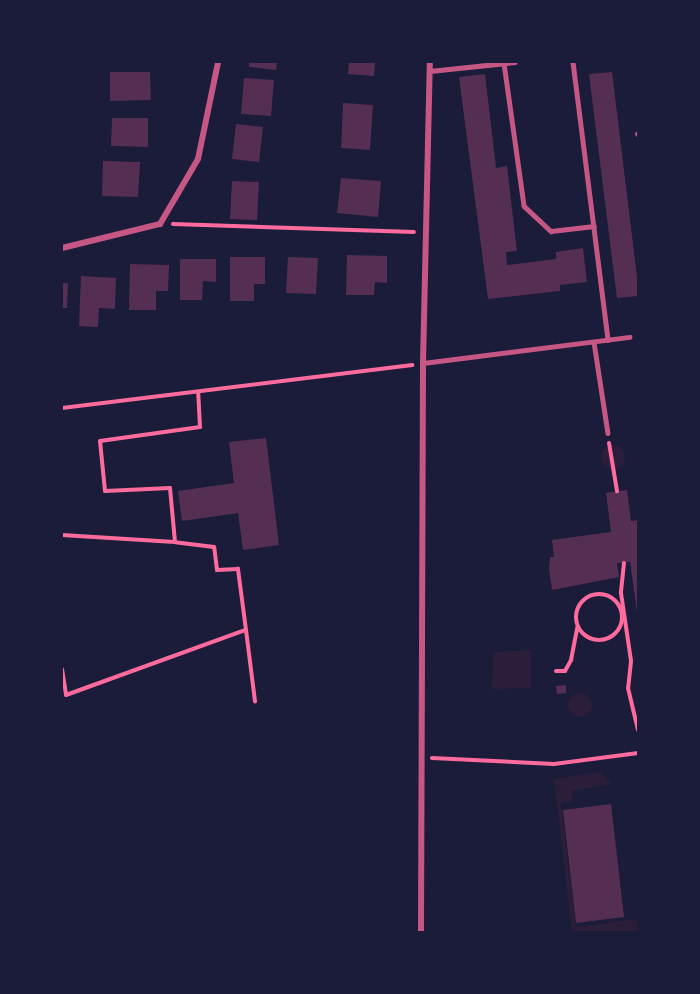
<!DOCTYPE html>
<style>
body{margin:0}
#map{position:relative;width:700px;height:994px;overflow:hidden;background:#1b1b3a;font-family:Mulish,sans-serif}
div>[style]{position:absolute}
[style*='--x']{left:calc(var(--x)*1px);top:calc(var(--y)*1px);width:calc(var(--w)*1px);rotate:calc(var(--a)*1deg)}
.green>*{inset:0;background:#2a1e3b}
.round{border-radius:50%}
.building>*{inset:0;background:#542f53}
.path>*{height:4px;margin:-2px;padding:0 2px;transform-origin:2px;border-radius:2px;background:#ff6b9d}
.path>.ring{margin:-2px;padding:0;box-sizing:content-box;background:none;border:4px solid #ff6b9d;border-radius:50%}
.service>*{height:4.5px;margin:-2.25px;padding:0 2.25px;transform-origin:2.25px;border-radius:2.25px;background:#c65784}
.minor>*{height:6px;margin:-3px;padding:0 3px;transform-origin:3px;border-radius:3px;background:#c65784}
span{translate:-50% -50%;white-space:nowrap;text-align:center;line-height:1.15;-webkit-text-stroke:4.5px #1b1b3a;paint-order:stroke}
.frame{position:absolute;inset:0;border:63px solid #1b1b3a;pointer-events:none}
</style>
<div id="map">
<div class="green">
<div class="round" style="left:601px;top:445px;width:24px;height:24px"></div>
<div style="clip-path:polygon(531px 650px,531px 688px,492px 689px,493px 652px)"></div>
<div class="round" style="left:568px;top:693px;width:24px;height:24px"></div>
<div style="clip-path:polygon(600px 772px,611px 784px,572px 791px,573px 801px,561px 803px,576px 927px,638px 919px,638px 932px,572px 932px,554px 779px)"></div>
</div>
<div class="building">
<div style="clip-path:polygon(249px 62px,277px 62px,276px 70px,249px 67px)"></div>
<div style="clip-path:polygon(349px 62px,375px 62px,374px 76px,348px 74px)"></div>
<div style="clip-path:polygon(110px 72px,150px 72px,151px 100px,110px 101px)"></div>
<div style="clip-path:polygon(612px 72px,638px 285px,638px 296px,617px 298px,589px 74px)"></div>
<div style="clip-path:polygon(485px 74px,496px 168px,507px 166px,517px 251px,506px 252px,507px 265px,556px 259px,556px 252px,583px 248px,587px 282px,560px 285px,560px 291px,488px 299px,459px 77px)"></div>
<div style="clip-path:polygon(244px 78px,274px 80px,271px 116px,241px 114px)"></div>
<div style="clip-path:polygon(343px 103px,373px 105px,370px 150px,341px 148px)"></div>
<div style="clip-path:polygon(112px 118px,148px 118px,148px 147px,111px 146px)"></div>
<div style="clip-path:polygon(236px 124px,263px 127px,259px 162px,232px 159px)"></div>
<div style="clip-path:polygon(103px 161px,140px 162px,138px 197px,102px 196px)"></div>
<div style="clip-path:polygon(341px 178px,381px 181px,378px 217px,337px 213px)"></div>
<div style="clip-path:polygon(232px 181px,259px 182px,257px 220px,230px 219px)"></div>
<div style="clip-path:polygon(347px 255px,387px 256px,387px 283px,375px 282px,374px 295px,346px 295px)"></div>
<div style="clip-path:polygon(230px 257px,265px 257px,265px 284px,254px 284px,254px 301px,230px 301px)"></div>
<div style="clip-path:polygon(288px 257px,318px 258px,316px 294px,286px 293px)"></div>
<div style="clip-path:polygon(180px 259px,216px 259px,216px 282px,203px 281px,202px 300px,180px 300px)"></div>
<div style="clip-path:polygon(130px 264px,169px 265px,168px 291px,156px 291px,156px 310px,129px 310px)"></div>
<div style="clip-path:polygon(81px 276px,116px 278px,115px 309px,99px 308px,98px 327px,79px 326px)"></div>
<div style="clip-path:polygon(62px 283px,68px 283px,67px 308px,62px 308px)"></div>
<div style="clip-path:polygon(266px 438px,279px 545px,243px 550px,238px 513px,182px 521px,178px 491px,234px 483px,229px 442px)"></div>
<div style="clip-path:polygon(627px 490px,631px 521px,638px 520px,638px 619px,630px 562px,617px 563px,619px 577px,552px 590px,549px 569px,550px 557px,554px 557px,552px 540px,611px 532px,606px 493px)"></div>
<div style="clip-path:polygon(566px 685px,566px 693px,557px 694px,556px 686px)"></div>
<div style="clip-path:polygon(611px 804px,624px 917px,576px 923px,563px 810px)"></div>
</div>
<div class="path">
<div style="--x:173;--y:224;--w:241;--a:1.9"></div>
<div style="--x:62;--y:408;--w:353;--a:-7"></div>
<div style="--x:609;--y:443;--w:49;--a:80.5"></div>
<div style="--x:62;--y:535;--w:113;--a:3.5"></div>
<div style="--x:175;--y:542;--w:54;--a:-95.3"></div>
<div style="--x:170;--y:488;--w:65;--a:177.4"></div>
<div style="--x:105;--y:491;--w:50;--a:-95.7"></div>
<div style="--x:100;--y:441;--w:101;--a:-8"></div>
<div style="--x:200;--y:427;--w:35;--a:-93"></div>
<div style="--x:624;--y:563;--w:30;--a:96"></div>
<div style="--x:621;--y:593;--w:69;--a:81.6"></div>
<div style="--x:631;--y:661;--w:27;--a:96"></div>
<div style="--x:628;--y:688;--w:43;--a:76.6"></div>
<div class="ring" style="left:576px;top:594px;width:42px;height:42px"></div>
<div style="--x:246;--y:630;--w:72;--a:82.8"></div>
<div style="--x:62;--y:669;--w:26;--a:81"></div>
<div style="--x:66;--y:695;--w:191;--a:-19.9"></div>
<div style="--x:246;--y:630;--w:62;--a:-97.5"></div>
<div style="--x:238;--y:569;--w:21;--a:177"></div>
<div style="--x:217;--y:570;--w:23;--a:-97"></div>
<div style="--x:214;--y:547;--w:39;--a:-173"></div>
<div style="--x:556;--y:671;--w:9;--a:0"></div>
<div style="--x:565;--y:671;--w:13;--a:-61"></div>
<div style="--x:571;--y:660;--w:33;--a:-79"></div>
<div style="--x:432;--y:758;--w:122;--a:2.8"></div>
<div style="--x:554;--y:764;--w:85;--a:-7.5"></div>
</div>
<div class="service">
<div style="--x:573;--y:62;--w:280;--a:82.8"></div>
<div style="--x:504;--y:63;--w:144;--a:82"></div>
<div style="--x:524;--y:206;--w:37;--a:43"></div>
<div style="--x:551;--y:231;--w:43;--a:-6.6"></div>
<div style="--x:430;--y:71;--w:85;--a:-6"></div>
<div style="--x:637;--y:134;--w:1;--a:-45"></div>
<div style="--x:594;--y:342;--w:92;--a:81.3"></div>
<div style="--x:423;--y:363;--w:208;--a:-7.2"></div>
</div>
<div class="minor">
<div style="--x:62;--y:248;--w:101;--a:-13.8"></div>
<div style="--x:160;--y:224;--w:75;--a:-59.7"></div>
<div style="--x:198;--y:159;--w:99;--a:-78.3"></div>
<div style="--x:421;--y:932;--w:569;--a:-89.8"></div>
<div style="--x:423;--y:363;--w:301;--a:-88.7"></div>
</div>
<div class="frame"></div>
</div>
